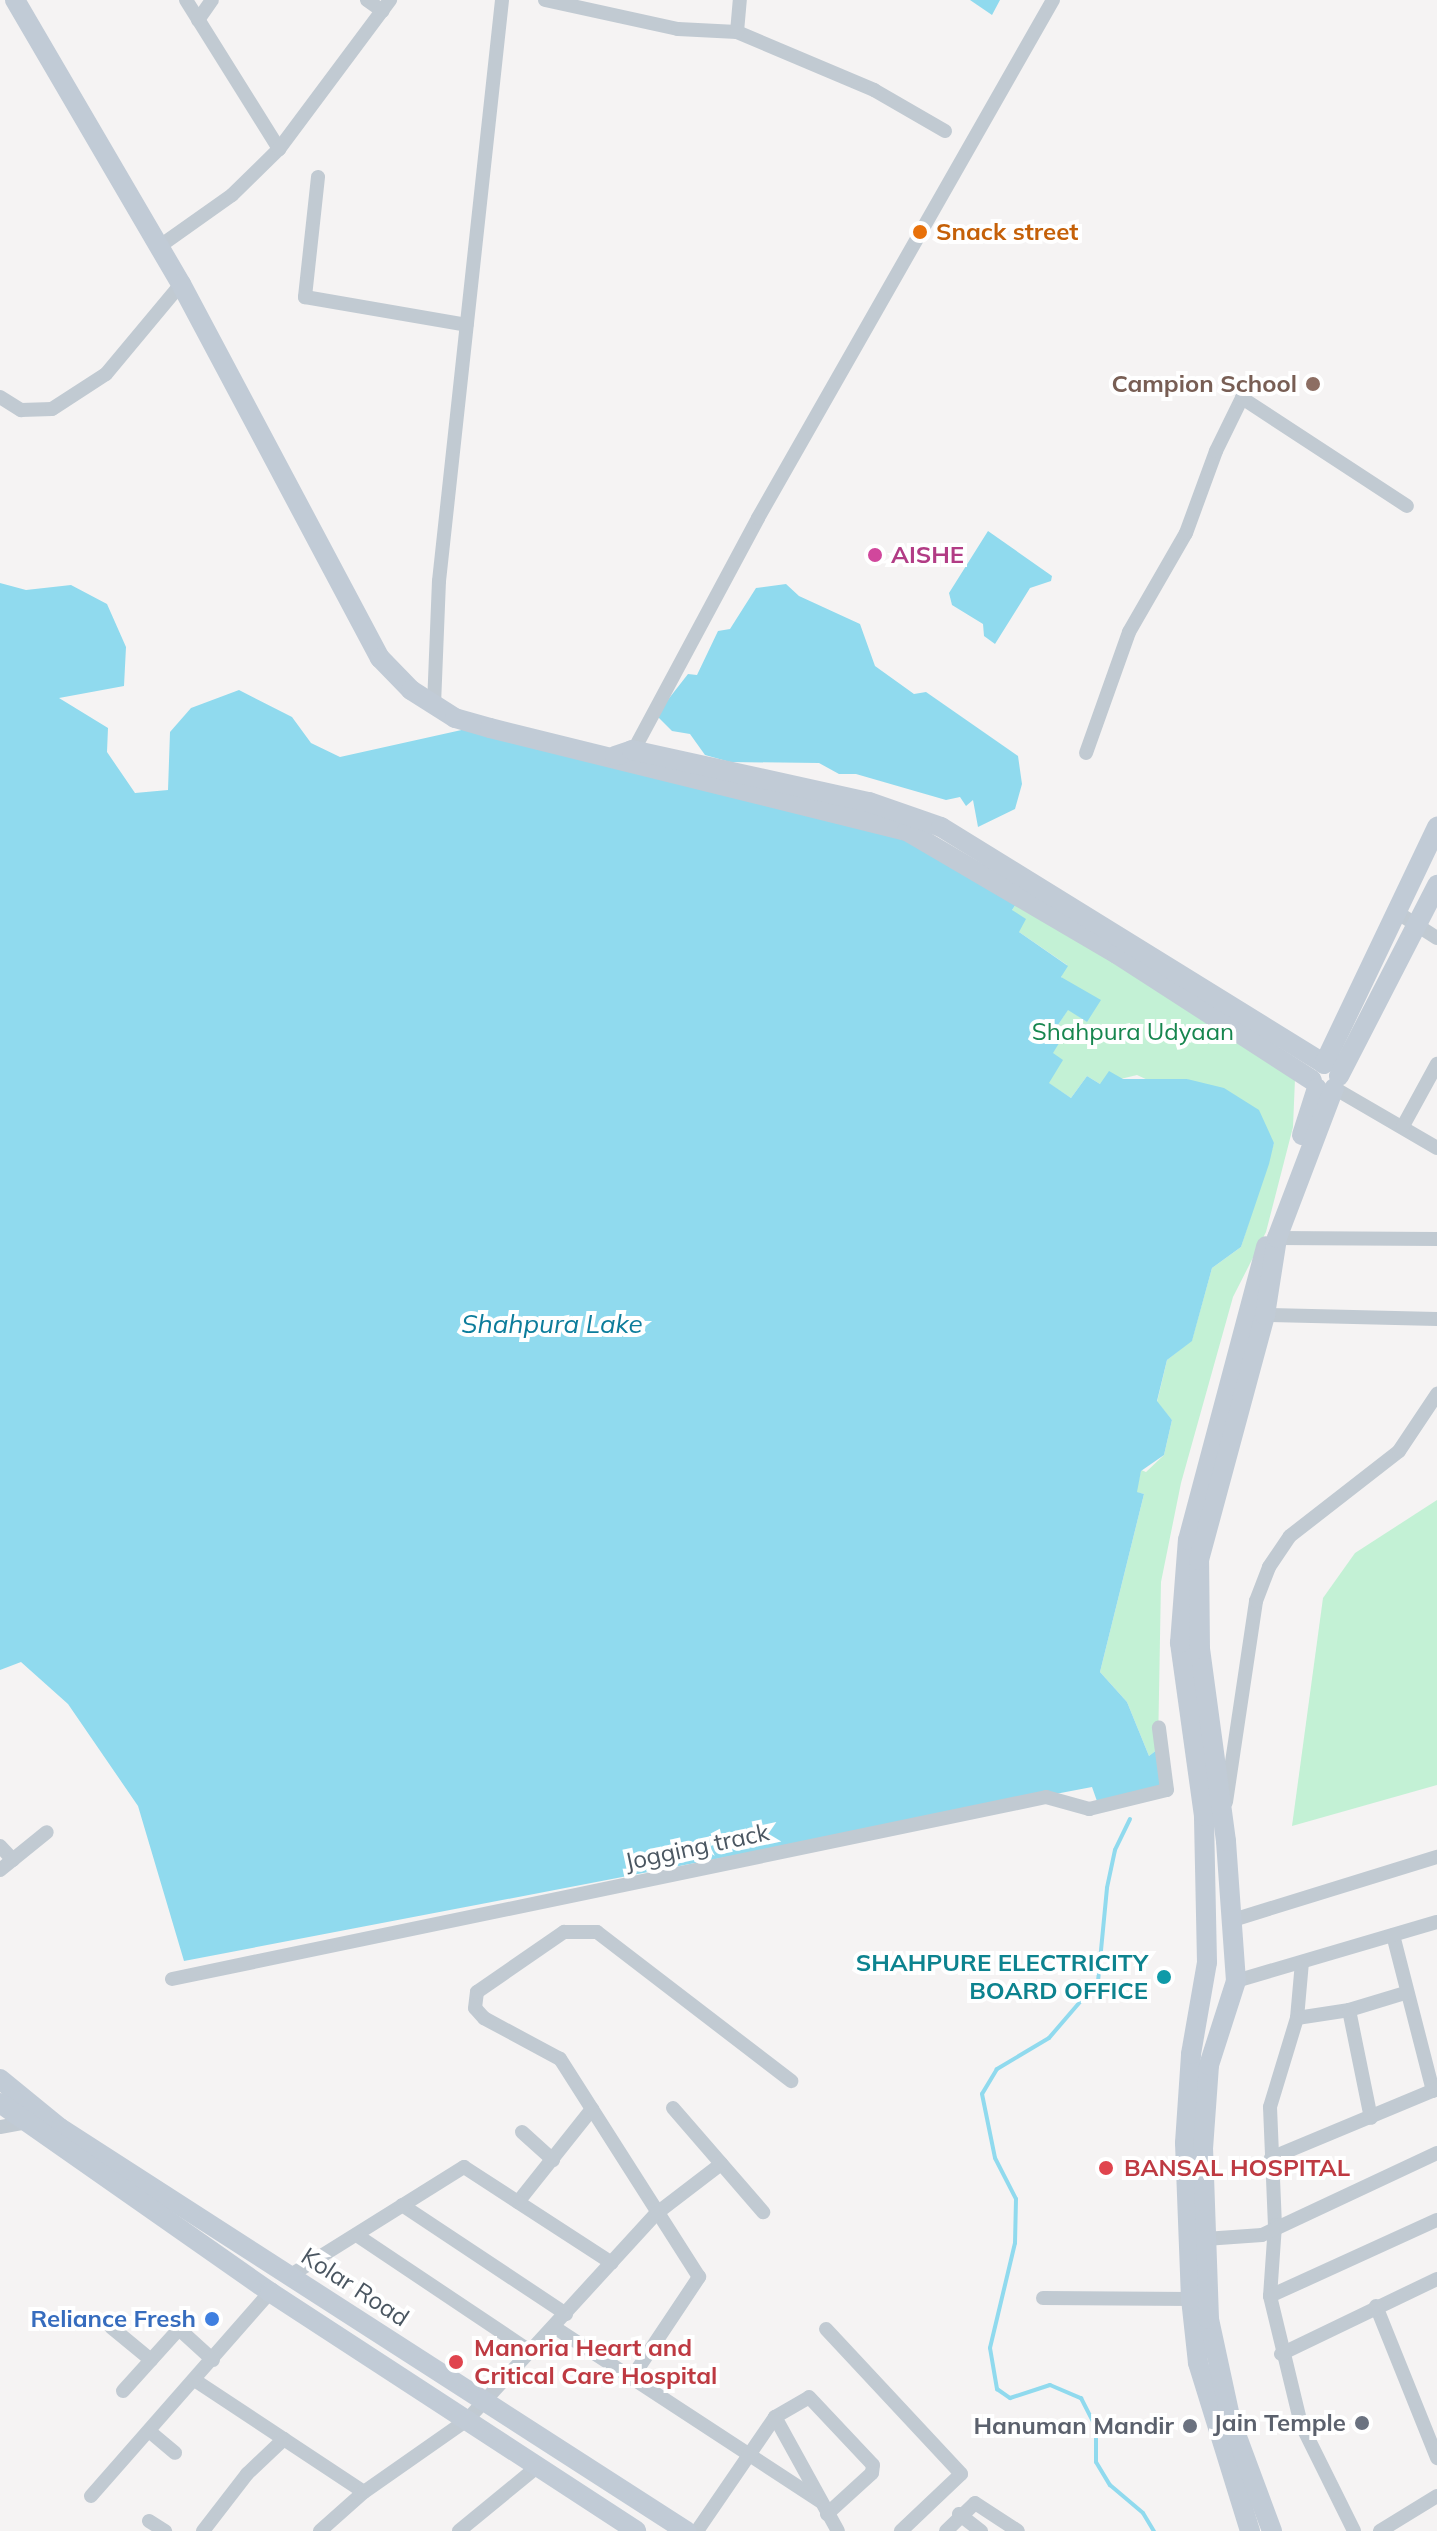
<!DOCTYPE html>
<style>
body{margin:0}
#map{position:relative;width:1437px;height:2531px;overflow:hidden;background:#f5f3f3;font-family:Mulish,sans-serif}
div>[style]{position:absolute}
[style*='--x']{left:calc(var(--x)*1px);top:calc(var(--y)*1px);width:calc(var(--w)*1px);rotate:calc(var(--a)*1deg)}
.green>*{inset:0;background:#c3f1d5}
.water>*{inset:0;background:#90daee}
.stream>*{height:4px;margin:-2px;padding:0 2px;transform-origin:2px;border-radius:2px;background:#90daee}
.street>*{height:14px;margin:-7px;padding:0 7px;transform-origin:7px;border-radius:7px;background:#c1cad2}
.secondary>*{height:20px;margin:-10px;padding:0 10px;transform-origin:10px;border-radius:10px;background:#c1cbd6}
.dots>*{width:22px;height:22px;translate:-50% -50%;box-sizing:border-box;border:4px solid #fff;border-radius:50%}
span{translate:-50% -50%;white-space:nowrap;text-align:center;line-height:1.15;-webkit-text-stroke:8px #fff;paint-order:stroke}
.food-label{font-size:24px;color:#c56008;font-weight:700}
.left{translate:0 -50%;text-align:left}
.education-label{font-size:24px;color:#785e54;font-weight:700}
.right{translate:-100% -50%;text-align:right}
.hotel-label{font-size:24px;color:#b23c85;font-weight:700}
.park-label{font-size:24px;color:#17864f}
.street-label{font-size:24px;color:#4a5661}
.culture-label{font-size:24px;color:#0d838f;font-weight:700}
.health-label{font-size:24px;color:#be3a42;font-weight:700}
.shop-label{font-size:24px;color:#366cbe;font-weight:700}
.worship-label{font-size:24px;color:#5b616d;font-weight:700}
.water-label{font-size:26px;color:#0c7c9b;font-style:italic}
</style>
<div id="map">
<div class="green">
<div style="clip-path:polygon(1018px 901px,1295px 1079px,1293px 1127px,1266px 1232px,1233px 1297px,1181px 1483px,1161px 1582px,1158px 1749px,1149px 1756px,1127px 1702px,1100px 1672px,1144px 1494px,1136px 1492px,1141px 1470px,1146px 1472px,1164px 1455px,1172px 1420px,1157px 1402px,1167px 1360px,1192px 1340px,1212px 1268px,1241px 1247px,1274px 1143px,1187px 1079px,1150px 1081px,1137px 1075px,1100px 1084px,1087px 1076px,1071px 1098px,1048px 1083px,1052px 1035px,1068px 1009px,1087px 1022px,1061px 976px,1067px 965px,1019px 932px,1012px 910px)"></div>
<div style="clip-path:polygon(1437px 1500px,1437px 1785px,1292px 1826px,1323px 1598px,1355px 1553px)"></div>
</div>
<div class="water">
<div style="clip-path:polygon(970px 0,1000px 0,992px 15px)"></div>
<div style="clip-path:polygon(988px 531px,1052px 576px,1051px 581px,1030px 588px,995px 644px,984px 636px,983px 624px,952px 605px,949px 593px)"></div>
<div style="clip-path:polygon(0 583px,26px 590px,71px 585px,107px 604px,126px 647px,124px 686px,59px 698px,108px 728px,107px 752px,135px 793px,168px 790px,170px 732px,191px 708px,239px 690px,292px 717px,311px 743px,340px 757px,466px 729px,907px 839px,1018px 901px,1012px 910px,1026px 919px,1019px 932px,1068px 966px,1061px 977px,1101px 1000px,1087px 1022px,1068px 1010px,1052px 1034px,1061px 1040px,1053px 1053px,1063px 1060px,1049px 1083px,1071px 1098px,1087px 1076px,1100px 1084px,1109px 1071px,1123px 1079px,1187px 1079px,1224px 1088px,1259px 1110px,1274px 1143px,1269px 1164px,1241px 1247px,1212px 1268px,1192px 1341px,1167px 1360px,1157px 1401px,1172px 1420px,1164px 1455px,1141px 1471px,1137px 1492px,1144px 1494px,1100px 1672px,1127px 1702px,1149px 1756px,1158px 1749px,1162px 1786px,1098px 1804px,1092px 1787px,184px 1961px,138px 1806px,68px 1704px,21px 1662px,0 1670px)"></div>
<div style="clip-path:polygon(786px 584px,799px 596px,860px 624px,875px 666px,914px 694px,926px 692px,1018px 756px,1022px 784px,1015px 809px,978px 827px,973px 800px,966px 806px,960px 797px,946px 800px,856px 774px,839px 774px,819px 763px,730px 762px,705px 755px,690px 734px,672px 731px,656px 715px,688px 674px,697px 675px,718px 631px,730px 629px,756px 588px)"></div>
</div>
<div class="stream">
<div style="--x:1130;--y:1819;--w:34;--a:116"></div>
<div style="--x:1115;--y:1850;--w:39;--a:102"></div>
<div style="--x:1107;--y:1888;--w:93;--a:95.5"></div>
<div style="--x:1098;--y:1981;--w:75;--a:130.7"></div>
<div style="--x:1049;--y:2038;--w:61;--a:149.2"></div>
<div style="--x:997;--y:2069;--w:29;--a:121"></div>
<div style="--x:982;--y:2094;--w:65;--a:78.5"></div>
<div style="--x:995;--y:2158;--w:46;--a:62.9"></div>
<div style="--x:1016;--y:2199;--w:44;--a:91.3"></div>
<div style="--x:1015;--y:2243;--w:108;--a:103.4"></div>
<div style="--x:990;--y:2348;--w:42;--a:80.3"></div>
<div style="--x:997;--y:2389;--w:16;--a:35"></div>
<div style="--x:1010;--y:2398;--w:42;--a:-18"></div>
<div style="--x:1050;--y:2385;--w:34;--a:23"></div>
<div style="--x:1081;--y:2398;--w:33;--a:63"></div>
<div style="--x:1096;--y:2427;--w:35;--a:90"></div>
<div style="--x:1096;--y:2462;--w:27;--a:59"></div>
<div style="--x:1110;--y:2485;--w:43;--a:40.3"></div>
<div style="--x:1143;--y:2513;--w:21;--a:59"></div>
</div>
<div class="street">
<div style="--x:186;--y:0;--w:176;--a:58"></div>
<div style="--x:367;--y:0;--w:19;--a:35"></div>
<div style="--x:545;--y:0;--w:136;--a:12.3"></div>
<div style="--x:678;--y:29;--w:59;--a:2.9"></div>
<div style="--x:737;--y:32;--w:149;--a:22.9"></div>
<div style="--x:874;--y:90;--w:82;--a:30"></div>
<div style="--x:198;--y:20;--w:24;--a:-55"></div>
<div style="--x:737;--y:32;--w:32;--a:-85"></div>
<div style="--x:318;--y:177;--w:121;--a:96.2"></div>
<div style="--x:305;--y:297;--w:164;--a:9.8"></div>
<div style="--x:160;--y:246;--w:88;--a:-35.3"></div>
<div style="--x:232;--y:195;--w:66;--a:-44.4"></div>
<div style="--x:279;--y:149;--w:186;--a:-53.3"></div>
<div style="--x:0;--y:397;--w:25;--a:32"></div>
<div style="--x:21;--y:410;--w:31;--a:-2"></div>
<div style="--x:52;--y:409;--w:64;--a:-32.9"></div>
<div style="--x:106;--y:374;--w:117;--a:-50.2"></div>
<div style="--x:434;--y:705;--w:124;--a:-87.7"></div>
<div style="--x:439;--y:581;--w:584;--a:-83.81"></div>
<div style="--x:1086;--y:753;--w:128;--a:-70.4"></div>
<div style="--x:1129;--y:632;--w:114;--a:-60.1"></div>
<div style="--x:1186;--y:533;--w:87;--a:-69.9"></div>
<div style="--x:1216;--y:451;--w:59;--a:-63.9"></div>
<div style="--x:1242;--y:398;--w:197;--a:33.2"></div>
<div style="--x:630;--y:757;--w:271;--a:-61.8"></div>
<div style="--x:758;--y:518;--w:596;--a:-60.34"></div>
<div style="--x:1395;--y:911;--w:50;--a:32.7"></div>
<div style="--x:1334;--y:1088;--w:119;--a:30.2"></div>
<div style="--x:1403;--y:1126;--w:71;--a:-61.3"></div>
<div style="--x:1277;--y:1238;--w:160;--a:0.4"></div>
<div style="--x:1265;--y:1315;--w:172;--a:1.3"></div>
<div style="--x:1226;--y:1802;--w:203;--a:-81.5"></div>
<div style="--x:1256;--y:1601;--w:36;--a:-69"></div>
<div style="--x:1269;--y:1567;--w:37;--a:-56"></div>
<div style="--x:1290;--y:1536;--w:138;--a:-37.9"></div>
<div style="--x:1399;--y:1451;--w:69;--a:-56.3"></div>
<div style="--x:0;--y:1846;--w:19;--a:47"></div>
<div style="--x:0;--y:1870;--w:60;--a:-39"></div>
<div style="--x:1233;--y:1920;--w:214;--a:-17.2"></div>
<div style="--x:1393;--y:1935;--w:161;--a:75.6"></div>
<div style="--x:1302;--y:1962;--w:56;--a:95.1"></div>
<div style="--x:1297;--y:2018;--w:93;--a:106.9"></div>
<div style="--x:1270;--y:2107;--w:118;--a:87.6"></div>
<div style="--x:1275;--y:2225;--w:71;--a:94"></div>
<div style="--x:1270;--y:2296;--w:132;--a:76.4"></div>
<div style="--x:1301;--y:2424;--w:119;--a:63.6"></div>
<div style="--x:172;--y:1979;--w:893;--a:-11.76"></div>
<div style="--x:1046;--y:1797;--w:45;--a:15.6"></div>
<div style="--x:1089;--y:1809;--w:80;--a:-13.7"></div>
<div style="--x:1167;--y:1790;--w:63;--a:-97.4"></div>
<div style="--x:1236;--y:1981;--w:209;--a:-16.4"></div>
<div style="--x:1349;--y:2010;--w:110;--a:78.5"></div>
<div style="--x:1297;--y:2018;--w:53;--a:-8.7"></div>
<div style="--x:1349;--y:2010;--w:59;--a:-16.9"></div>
<div style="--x:673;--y:2108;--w:138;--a:49.1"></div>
<div style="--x:0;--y:2127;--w:22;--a:-10"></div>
<div style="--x:522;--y:2132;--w:42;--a:42.1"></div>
<div style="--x:1271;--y:2158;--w:180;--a:-22.6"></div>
<div style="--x:518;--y:2202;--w:119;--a:-51.5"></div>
<div style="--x:402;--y:2205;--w:197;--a:33.6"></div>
<div style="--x:358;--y:2236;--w:208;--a:33.8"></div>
<div style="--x:1205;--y:2239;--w:57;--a:-4"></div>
<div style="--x:1262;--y:2235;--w:193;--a:-25.1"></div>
<div style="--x:291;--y:2275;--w:204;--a:-32"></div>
<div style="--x:464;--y:2167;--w:176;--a:33"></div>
<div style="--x:1270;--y:2296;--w:183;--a:-24.5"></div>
<div style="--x:1043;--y:2298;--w:148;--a:0.4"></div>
<div style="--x:1376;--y:2306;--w:164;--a:68.1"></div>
<div style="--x:111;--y:2327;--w:52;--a:39.5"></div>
<div style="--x:554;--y:2327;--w:318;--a:33.2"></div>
<div style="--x:826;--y:2329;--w:198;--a:47"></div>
<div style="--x:961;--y:2474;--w:83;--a:136.5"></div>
<div style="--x:1281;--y:2354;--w:173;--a:-25.7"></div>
<div style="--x:631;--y:2379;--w:123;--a:-56.3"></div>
<div style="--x:699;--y:2277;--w:259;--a:-122.5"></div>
<div style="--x:560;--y:2059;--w:86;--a:-151.7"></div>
<div style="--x:484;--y:2018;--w:13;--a:-132"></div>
<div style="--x:475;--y:2008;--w:16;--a:-83"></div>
<div style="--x:477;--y:1992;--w:106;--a:-34.6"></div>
<div style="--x:564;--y:1932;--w:33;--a:0"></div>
<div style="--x:597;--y:1932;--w:245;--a:37.5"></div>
<div style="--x:196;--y:2381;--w:201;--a:33.5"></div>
<div style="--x:123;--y:2391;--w:84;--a:-47.9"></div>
<div style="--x:179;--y:2329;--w:46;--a:42.4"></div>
<div style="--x:775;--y:2417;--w:39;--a:-30"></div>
<div style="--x:809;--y:2397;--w:93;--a:46.7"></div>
<div style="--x:873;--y:2465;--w:8;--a:97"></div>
<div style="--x:872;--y:2473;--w:61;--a:137.7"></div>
<div style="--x:149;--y:2431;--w:34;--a:40"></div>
<div style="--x:91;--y:2496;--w:271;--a:-48.7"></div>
<div style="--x:959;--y:2514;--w:28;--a:38"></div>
<div style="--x:149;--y:2521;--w:19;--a:32"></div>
<div style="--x:203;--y:2531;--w:72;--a:-52.3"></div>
<div style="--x:247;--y:2474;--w:51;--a:-43.4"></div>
<div style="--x:320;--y:2531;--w:59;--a:-41.6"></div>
<div style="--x:364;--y:2492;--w:126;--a:-35"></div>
<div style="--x:467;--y:2420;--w:281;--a:-47.5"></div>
<div style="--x:657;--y:2213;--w:81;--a:-37.4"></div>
<div style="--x:459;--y:2531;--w:102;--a:-39.4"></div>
<div style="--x:697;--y:2531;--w:138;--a:-55.6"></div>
<div style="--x:775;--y:2417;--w:130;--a:61.1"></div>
<div style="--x:946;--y:2531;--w:40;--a:-44"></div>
<div style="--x:975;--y:2503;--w:51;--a:33.1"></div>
<div style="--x:1380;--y:2531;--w:67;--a:-31.6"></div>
</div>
<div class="secondary">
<div style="--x:15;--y:0;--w:329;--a:59.7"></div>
<div style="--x:181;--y:284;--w:424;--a:62"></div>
<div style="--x:380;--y:658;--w:45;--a:45.9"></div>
<div style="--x:411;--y:690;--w:52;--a:32.5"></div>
<div style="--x:455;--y:718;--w:36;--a:16"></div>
<div style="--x:490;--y:728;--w:430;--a:13.9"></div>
<div style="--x:907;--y:831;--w:243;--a:30.4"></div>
<div style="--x:1117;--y:954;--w:232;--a:32.9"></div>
<div style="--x:615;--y:756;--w:18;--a:-19"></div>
<div style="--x:632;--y:750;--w:243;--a:12.4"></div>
<div style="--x:869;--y:802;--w:76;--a:19.1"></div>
<div style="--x:941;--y:827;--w:450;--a:31.7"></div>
<div style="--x:1324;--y:1064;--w:263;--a:-64.5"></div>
<div style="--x:1339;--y:1076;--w:215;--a:-62.8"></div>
<div style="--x:1302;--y:1135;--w:49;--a:-72.3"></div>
<div style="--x:0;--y:2079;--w:77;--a:39.2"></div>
<div style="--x:60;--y:2128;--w:745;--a:32.77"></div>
<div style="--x:0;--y:2103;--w:330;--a:35"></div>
<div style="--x:270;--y:2292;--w:437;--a:33.1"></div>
<div style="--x:1250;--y:2531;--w:176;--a:-107.2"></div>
<div style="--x:1198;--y:2363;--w:64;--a:-96.2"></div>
<div style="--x:1191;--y:2299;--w:156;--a:-92.2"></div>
<div style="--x:1185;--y:2143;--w:89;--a:-86.1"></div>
<div style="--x:1191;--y:2054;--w:93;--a:-80.1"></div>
<div style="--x:1207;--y:1962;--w:146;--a:-91.2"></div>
<div style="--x:1204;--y:1816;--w:175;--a:-97.9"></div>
<div style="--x:1180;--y:1643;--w:103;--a:-85.6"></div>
<div style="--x:1188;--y:1540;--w:304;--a:-75.1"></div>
<div style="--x:1272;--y:2531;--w:117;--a:-110.4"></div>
<div style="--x:1231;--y:2421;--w:104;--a:-102.2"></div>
<div style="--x:1209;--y:2319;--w:170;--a:-92"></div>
<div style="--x:1203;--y:2149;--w:84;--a:-85.9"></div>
<div style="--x:1209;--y:2065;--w:88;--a:-72.2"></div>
<div style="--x:1236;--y:1981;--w:140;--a:-94.1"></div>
<div style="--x:1226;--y:1841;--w:194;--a:-97.7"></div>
<div style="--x:1200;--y:1649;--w:89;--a:-90.6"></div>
<div style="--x:1199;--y:1560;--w:254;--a:-74.9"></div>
<div style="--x:1265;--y:1315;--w:78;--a:-81.1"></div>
<div style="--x:1277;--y:1238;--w:160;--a:-69.2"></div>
</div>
<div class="dots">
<div style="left:920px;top:232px;background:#e8710a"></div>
<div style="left:1313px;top:384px;background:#8d6e63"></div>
<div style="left:875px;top:555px;background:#d1479c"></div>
<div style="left:1164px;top:1977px;background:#0f9aa8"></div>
<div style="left:1106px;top:2168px;background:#e0444e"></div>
<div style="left:212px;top:2319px;background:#3f7fe0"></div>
<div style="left:456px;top:2362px;background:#e0444e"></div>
<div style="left:1362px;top:2423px;background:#6b7280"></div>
<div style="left:1190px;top:2426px;background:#6b7280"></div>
</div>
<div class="food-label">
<span class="left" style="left:936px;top:232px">Snack street</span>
</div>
<div class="education-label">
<span class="right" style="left:1297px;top:384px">Campion School</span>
</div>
<div class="hotel-label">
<span class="left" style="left:891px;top:555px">AISHE</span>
</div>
<div class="park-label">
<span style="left:1133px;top:1032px">Shahpura Udyaan</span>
</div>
<div class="street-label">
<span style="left:697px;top:1847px;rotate:-12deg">Jogging track</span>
<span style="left:355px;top:2287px;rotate:33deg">Kolar Road</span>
</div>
<div class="culture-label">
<span class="right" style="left:1148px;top:1977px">SHAHPURE ELECTRICITY<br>BOARD OFFICE</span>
</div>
<div class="health-label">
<span class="left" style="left:1124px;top:2168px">BANSAL HOSPITAL</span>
<span class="left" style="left:474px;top:2362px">Manoria Heart and<br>Critical Care Hospital</span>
</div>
<div class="shop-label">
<span class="right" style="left:196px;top:2319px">Reliance Fresh</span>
</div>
<div class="worship-label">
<span class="right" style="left:1346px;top:2423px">Jain Temple</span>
<span class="right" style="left:1174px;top:2426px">Hanuman Mandir</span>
</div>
<div class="water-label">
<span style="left:552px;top:1324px">Shahpura Lake</span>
</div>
</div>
